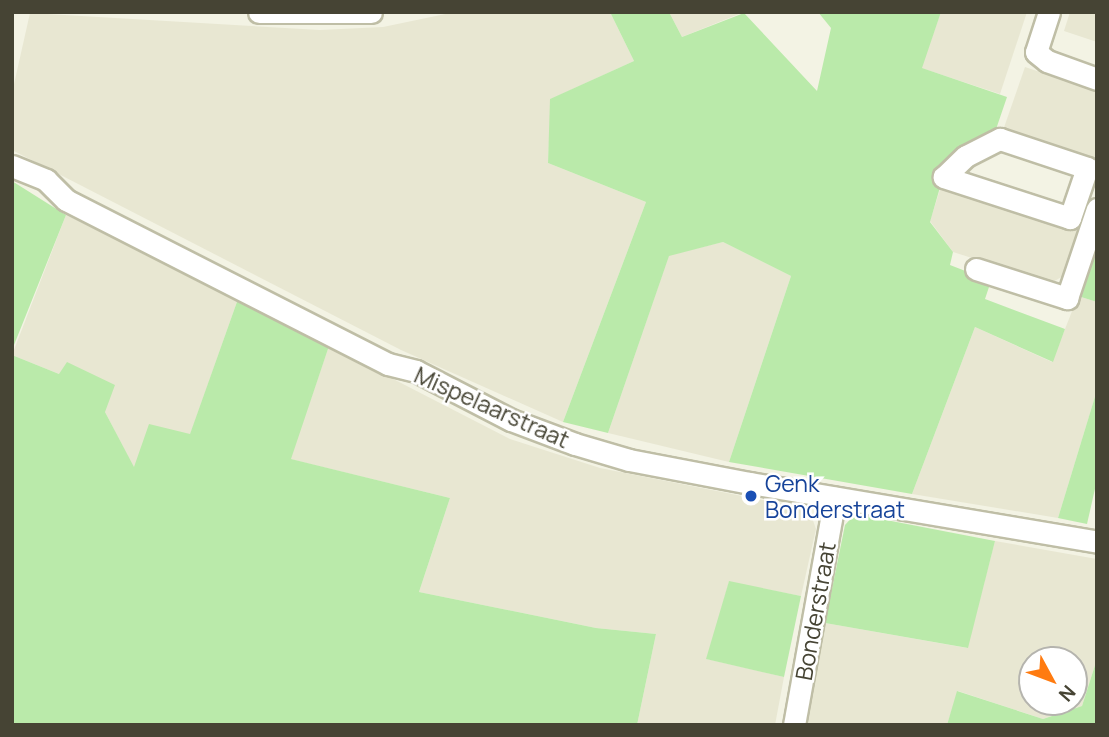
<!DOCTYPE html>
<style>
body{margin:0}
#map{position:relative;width:1109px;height:737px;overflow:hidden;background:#f3f3e4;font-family:Manrope,sans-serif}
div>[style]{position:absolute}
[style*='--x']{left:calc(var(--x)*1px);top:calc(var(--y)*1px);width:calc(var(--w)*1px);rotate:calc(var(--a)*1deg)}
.residential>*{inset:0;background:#e8e7d2}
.green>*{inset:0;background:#baeaaa}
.roads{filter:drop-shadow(2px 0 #bfbea6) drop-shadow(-2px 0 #bfbea6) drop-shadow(0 2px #bfbea6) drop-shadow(0 -2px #bfbea6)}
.street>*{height:21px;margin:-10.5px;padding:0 10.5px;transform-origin:10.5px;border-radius:10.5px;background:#fff}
.dots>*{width:19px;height:19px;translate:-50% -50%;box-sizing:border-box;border:4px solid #fff;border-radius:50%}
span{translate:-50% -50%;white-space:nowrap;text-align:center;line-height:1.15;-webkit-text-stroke:5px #fff;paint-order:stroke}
.street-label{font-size:23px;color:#464434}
.transit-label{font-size:23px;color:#164399}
.left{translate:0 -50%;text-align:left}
.frame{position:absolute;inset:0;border:14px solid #464434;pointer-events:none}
.north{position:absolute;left:1018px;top:646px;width:70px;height:70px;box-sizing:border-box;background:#fff;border:2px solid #b5b4ae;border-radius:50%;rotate:131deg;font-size:19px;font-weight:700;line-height:28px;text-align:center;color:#464434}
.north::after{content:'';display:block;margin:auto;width:24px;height:32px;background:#ff7b10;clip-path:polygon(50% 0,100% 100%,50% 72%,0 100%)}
</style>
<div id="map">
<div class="residential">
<div style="clip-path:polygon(455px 12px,610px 12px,634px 61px,551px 99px,548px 163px,646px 202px,563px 422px,401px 350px,12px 150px,12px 93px,30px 13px,320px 30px,383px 27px)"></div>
<div style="clip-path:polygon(669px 12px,744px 12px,682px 37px)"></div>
<div style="clip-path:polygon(941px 12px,1027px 12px,1000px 94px,921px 68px)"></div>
<div style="clip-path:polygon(1070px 12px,1097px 12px,1097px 42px,1064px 31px)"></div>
<div style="clip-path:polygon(1025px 67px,1097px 91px,1097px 171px,1000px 139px)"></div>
<div style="clip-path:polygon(944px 177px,1082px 222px,1065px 275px,1051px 283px,953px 252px,930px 221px)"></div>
<div style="clip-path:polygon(66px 215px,238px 299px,190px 435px,134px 468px,105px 412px,59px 374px,12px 355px)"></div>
<div style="clip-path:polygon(723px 242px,791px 276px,729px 462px,608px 433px,669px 255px)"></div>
<div style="clip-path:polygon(1078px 296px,1097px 302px,1097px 390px,1058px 518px,912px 494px,975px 327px,1052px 362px)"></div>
<div style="clip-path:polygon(329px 346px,510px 439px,600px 468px,809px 509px,816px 529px,801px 596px,729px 582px,707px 659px,784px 677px,775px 725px,637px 725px,656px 634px,596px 628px,419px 592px,450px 498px,290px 459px)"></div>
<div style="clip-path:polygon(evenodd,995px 541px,1097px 559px,1097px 659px,1082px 706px,1043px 719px,958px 691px,947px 725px,807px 725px,825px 623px,967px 648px,995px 541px,1032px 660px,1074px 660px,1074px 702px,1032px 702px,1032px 660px)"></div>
</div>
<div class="green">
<div style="clip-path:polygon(610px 12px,669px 12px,682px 37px,744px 13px,817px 91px,831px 28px,818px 12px,941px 12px,922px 68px,1007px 97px,991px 144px,943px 177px,930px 222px,953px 252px,950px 265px,991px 281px,985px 299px,1065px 329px,1053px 362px,975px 327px,912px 494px,729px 462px,791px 276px,723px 242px,669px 256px,608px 433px,563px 422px,646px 202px,548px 163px,550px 99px,634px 61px)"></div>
<div style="clip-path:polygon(12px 181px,66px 215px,12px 350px)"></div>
<div style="clip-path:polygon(1097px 233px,1097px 302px,1078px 296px)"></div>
<div style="clip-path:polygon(238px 299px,329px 346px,291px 459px,450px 498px,419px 592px,596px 628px,656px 634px,637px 725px,12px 725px,12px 355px,59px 374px,67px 362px,115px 385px,105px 412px,134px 467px,149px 424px,190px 434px)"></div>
<div style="clip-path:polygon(1097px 390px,1097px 480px,1087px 524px,1058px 518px)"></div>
<div style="clip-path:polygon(855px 514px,995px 541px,968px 648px,825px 623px,845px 525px)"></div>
<div style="clip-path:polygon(729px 581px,801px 596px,784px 677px,706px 659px)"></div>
<div style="clip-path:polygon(1097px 659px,1097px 725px,947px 725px,957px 691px,1043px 719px,1082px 706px)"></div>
</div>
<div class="roads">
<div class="street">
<div style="--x:259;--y:12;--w:112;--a:0"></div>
<div style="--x:1049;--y:12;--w:42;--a:108"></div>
<div style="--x:1036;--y:52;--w:14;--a:39"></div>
<div style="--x:1047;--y:61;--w:53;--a:19.8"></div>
<div style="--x:1000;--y:139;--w:92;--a:18.4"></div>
<div style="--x:1087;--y:168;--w:53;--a:108.8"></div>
<div style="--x:1070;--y:218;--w:133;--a:-162"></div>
<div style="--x:944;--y:177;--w:30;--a:-44"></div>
<div style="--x:966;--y:156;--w:38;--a:-27"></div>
<div style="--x:12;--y:166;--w:37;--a:22"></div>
<div style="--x:46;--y:180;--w:28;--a:45"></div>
<div style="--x:66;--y:200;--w:361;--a:27"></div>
<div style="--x:388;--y:364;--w:29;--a:14"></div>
<div style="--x:416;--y:371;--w:107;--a:27.3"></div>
<div style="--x:511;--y:420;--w:68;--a:20.6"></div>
<div style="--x:575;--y:444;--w:56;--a:16.5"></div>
<div style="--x:629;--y:460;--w:123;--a:10.8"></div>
<div style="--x:750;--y:483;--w:352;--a:9.6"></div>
<div style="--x:976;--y:269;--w:96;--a:17.7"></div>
<div style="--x:1067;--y:298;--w:94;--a:-71.4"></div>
<div style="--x:794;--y:725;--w:231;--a:-79.8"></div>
</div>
</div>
<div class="dots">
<div style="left:751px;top:496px;background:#1a4fb4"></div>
</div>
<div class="street-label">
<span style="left:492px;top:407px;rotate:24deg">Mispelaarstraat</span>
<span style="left:815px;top:611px;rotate:-80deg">Bonderstraat</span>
</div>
<div class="transit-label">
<span class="left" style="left:765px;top:496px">Genk<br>Bonderstraat</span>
</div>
<div class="frame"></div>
<div class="north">N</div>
</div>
